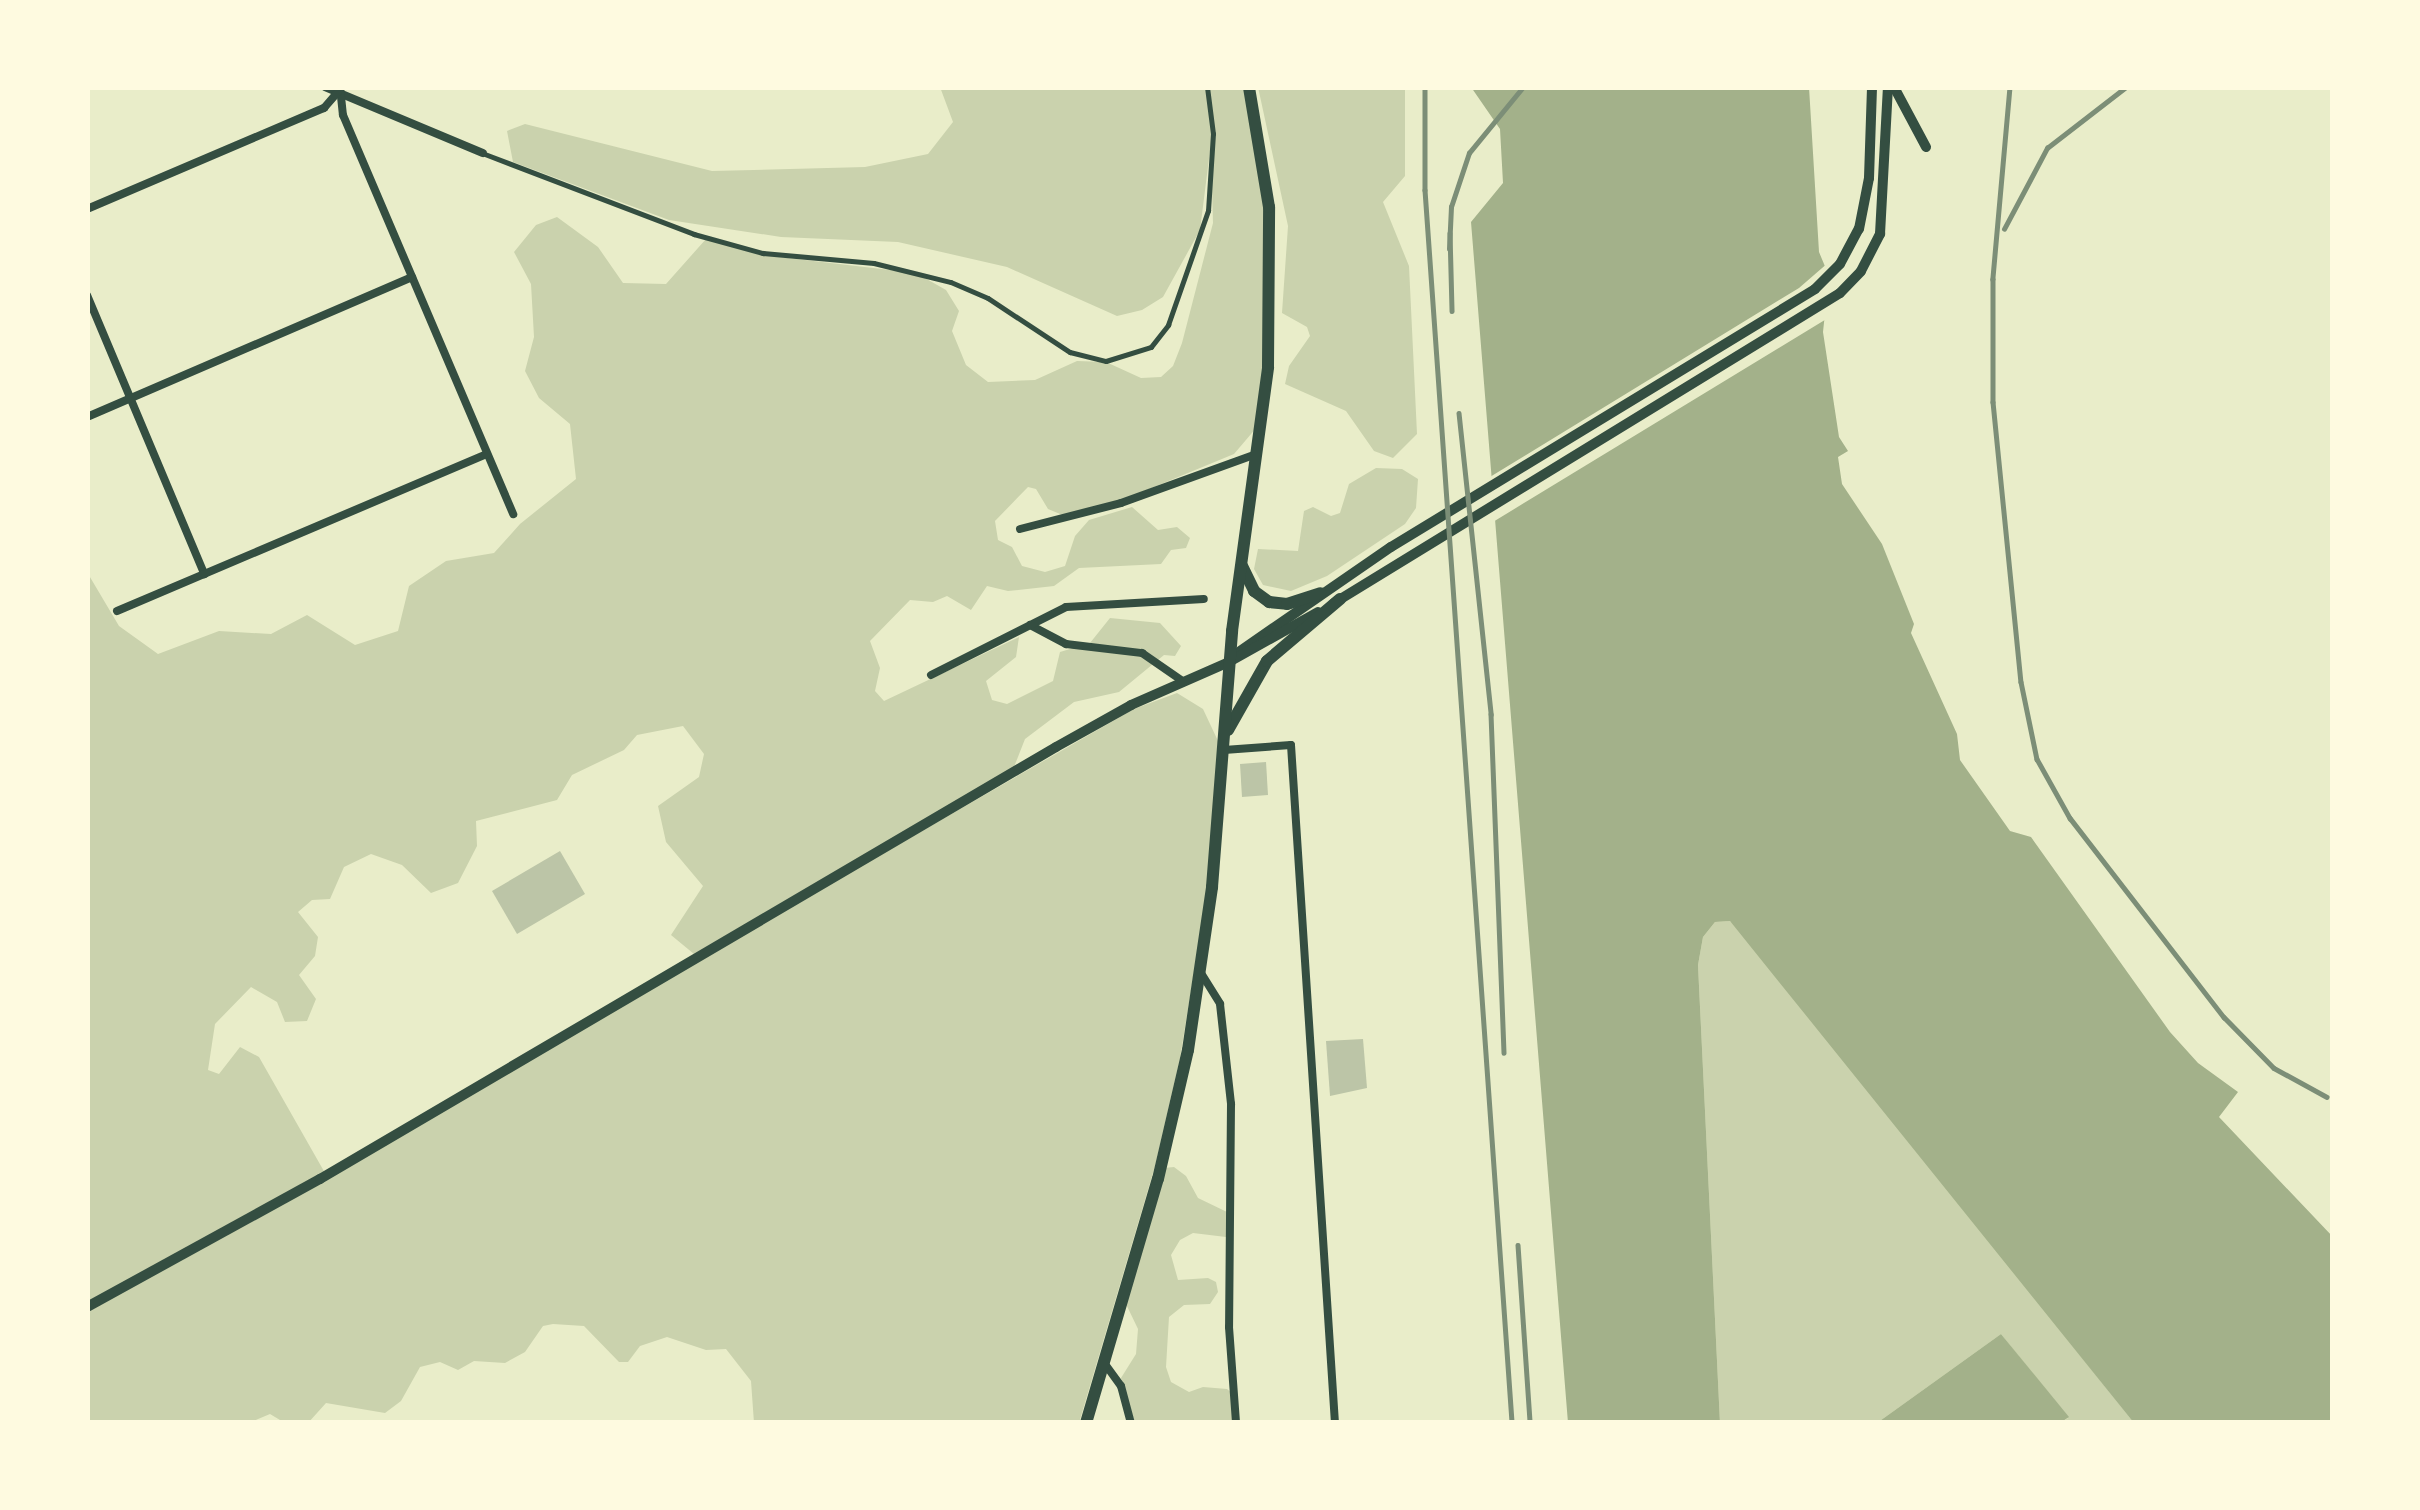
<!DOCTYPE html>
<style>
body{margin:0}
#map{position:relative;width:2420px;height:1510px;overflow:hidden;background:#e9edc9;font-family:Poppins,sans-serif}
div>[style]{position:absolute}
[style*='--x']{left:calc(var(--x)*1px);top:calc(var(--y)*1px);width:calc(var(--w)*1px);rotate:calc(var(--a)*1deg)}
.green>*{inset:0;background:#cad2ad}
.water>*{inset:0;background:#a3b18a}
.pier>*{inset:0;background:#e9edc9}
.building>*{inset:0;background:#bcc5a7}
.service>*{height:4.5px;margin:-2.25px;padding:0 2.25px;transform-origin:2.25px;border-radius:2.25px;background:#344e41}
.minor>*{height:8px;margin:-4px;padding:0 4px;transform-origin:4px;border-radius:4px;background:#344e41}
.tertiary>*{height:10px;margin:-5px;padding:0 5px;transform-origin:5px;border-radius:5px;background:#344e41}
.secondary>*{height:10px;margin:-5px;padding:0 5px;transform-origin:5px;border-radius:5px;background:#344e41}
.primary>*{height:12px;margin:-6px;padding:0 6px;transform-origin:6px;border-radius:6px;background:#344e41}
.rail>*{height:4.5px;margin:-2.25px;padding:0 2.25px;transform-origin:2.25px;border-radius:2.25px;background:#7c8e77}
span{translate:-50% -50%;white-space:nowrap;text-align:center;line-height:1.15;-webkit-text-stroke:12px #fefae0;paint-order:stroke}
.frame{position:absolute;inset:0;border:90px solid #fefae0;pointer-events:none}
</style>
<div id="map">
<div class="green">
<div style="clip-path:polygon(940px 87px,1206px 87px,1212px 135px,1200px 230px,1163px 297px,1142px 310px,1117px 316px,1007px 267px,898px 242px,781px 237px,669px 220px,513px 162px,507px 131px,525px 124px,712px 171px,865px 167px,928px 154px,953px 122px)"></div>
<div style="clip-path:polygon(1209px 87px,1248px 87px,1267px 206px,1264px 367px,1257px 427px,1234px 454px,1120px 501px,1065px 516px,1048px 509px,1036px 489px,1028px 487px,995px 521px,998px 540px,1012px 547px,1022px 566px,1045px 572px,1065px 566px,1075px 536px,1089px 520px,1132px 507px,1158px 530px,1177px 527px,1190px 538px,1186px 548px,1171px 550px,1161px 564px,1079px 568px,1054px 586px,1008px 591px,987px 586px,971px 610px,947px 596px,933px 602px,910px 600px,870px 641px,880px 668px,875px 691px,884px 701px,1019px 637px,1016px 657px,986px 681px,992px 700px,1007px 704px,1053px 681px,1060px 652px,1090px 643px,1110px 618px,1160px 623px,1181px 646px,1175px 656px,1164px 655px,1119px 692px,1074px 702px,1025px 739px,1014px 767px,694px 954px,671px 935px,703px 886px,666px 842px,658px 806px,699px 777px,704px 754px,683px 726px,637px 735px,624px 750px,572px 775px,557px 800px,476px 821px,477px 846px,458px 883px,431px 893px,402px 865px,371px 854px,344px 867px,330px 899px,312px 900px,298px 912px,318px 937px,315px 956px,299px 975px,316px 999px,307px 1021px,285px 1022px,277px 1002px,251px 987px,215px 1024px,208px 1070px,219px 1074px,240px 1047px,259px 1057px,325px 1173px,87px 1304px,87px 572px,119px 626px,158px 654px,219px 631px,271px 634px,307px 615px,355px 645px,398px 631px,409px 586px,446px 561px,494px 553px,520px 524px,576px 479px,570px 424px,539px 398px,525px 371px,534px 337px,531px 284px,514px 252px,536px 225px,557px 217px,598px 247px,623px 283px,666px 284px,706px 239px,762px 255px,916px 273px,946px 290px,959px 311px,952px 331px,966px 365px,988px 382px,1035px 380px,1077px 361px,1106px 362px,1141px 378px,1161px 377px,1173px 366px,1182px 343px,1213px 223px)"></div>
<div style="clip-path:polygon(1258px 87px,1405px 87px,1405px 176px,1383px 202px,1409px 266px,1417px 434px,1393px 458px,1374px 451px,1346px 411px,1285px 384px,1289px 366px,1310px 336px,1307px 327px,1282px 313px,1288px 226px)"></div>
<div style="clip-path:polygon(1376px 468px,1402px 469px,1418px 479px,1416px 508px,1405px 524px,1327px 576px,1291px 591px,1263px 585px,1254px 569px,1258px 549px,1298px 551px,1304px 511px,1313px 507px,1331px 516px,1340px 513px,1349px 484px)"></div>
<div style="clip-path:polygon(1177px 693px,1203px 709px,1218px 741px,1208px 886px,1180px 1058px,1155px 1166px,1079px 1423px,754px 1423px,751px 1381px,726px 1349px,706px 1350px,667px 1337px,640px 1346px,628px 1362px,619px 1362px,584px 1326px,553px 1324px,543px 1326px,525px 1352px,505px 1363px,474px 1361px,458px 1370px,440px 1362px,420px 1367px,401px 1401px,385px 1413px,326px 1403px,308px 1423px,285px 1423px,270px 1414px,249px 1423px,87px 1423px,87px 1311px,1134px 709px)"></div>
<div style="clip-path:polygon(1730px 921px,1742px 930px,2134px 1423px,2060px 1423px,2068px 1418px,2001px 1334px,1877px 1423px,1720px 1423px,1698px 965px,1703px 937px,1715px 922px)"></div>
<div style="clip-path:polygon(1174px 1167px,1186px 1176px,1198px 1198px,1227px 1212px,1226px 1237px,1193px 1233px,1180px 1240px,1171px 1255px,1178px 1280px,1208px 1278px,1216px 1282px,1218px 1292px,1210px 1304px,1184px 1305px,1169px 1317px,1166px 1367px,1171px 1382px,1189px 1392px,1203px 1387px,1227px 1389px,1234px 1395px,1236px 1423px,1135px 1423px,1121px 1378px,1136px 1354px,1138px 1329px,1125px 1302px,1164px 1168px)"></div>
</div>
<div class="water">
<div style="clip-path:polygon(1471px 87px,1809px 87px,1819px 252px,1829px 276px,1823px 332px,1839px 437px,1848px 451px,1838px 457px,1842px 484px,1882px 544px,1914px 624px,1911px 633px,1957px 734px,1960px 760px,2010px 831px,2031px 837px,2170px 1032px,2198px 1063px,2238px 1092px,2219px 1117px,2333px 1237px,2333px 1423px,2134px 1423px,1730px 921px,1715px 922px,1703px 937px,1698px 965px,1720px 1423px,1568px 1423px,1471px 222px,1503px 183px,1500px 129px)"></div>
<div style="clip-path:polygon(2001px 1334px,2069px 1417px,2060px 1423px,1877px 1423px)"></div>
</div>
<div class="pier">
<div style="clip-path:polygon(1829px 262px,1835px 276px,1833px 315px,1488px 525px,1485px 480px,1799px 288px)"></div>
</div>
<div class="building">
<div style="clip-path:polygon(1266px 762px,1268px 795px,1242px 797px,1240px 764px)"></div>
<div style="clip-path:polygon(560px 851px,585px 894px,517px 934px,492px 891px)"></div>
<div style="clip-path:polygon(1363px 1039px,1367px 1088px,1330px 1096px,1326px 1041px)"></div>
</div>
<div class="service">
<div style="--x:485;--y:154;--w:224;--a:20.9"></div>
<div style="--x:694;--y:234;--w:72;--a:15.4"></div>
<div style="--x:763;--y:253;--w:111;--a:5.1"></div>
<div style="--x:874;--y:263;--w:79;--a:13.9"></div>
<div style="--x:951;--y:282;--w:40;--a:23.4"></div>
<div style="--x:988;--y:298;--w:98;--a:33.4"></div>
<div style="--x:1070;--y:352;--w:37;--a:14"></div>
<div style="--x:1106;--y:361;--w:47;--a:-17.3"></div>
<div style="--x:1151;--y:347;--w:28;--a:-52"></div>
<div style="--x:1168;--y:325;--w:121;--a:-70.7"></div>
<div style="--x:1208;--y:211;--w:77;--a:-86.3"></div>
<div style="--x:1213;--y:134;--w:47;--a:-97.3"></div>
</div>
<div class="minor">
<div style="--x:325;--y:87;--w:171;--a:22.7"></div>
<div style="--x:340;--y:87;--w:28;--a:84"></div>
<div style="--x:343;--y:115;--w:434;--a:66.9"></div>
<div style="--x:87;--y:209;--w:258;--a:-23.1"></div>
<div style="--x:324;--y:108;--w:20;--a:-49"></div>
<div style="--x:87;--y:295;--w:303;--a:67.2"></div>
<div style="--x:87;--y:417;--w:354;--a:-23.3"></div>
<div style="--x:1020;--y:529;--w:104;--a:-14.4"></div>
<div style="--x:1121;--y:503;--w:144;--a:-19.9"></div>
<div style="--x:117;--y:611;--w:402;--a:-23"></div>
<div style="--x:1030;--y:625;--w:41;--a:27.8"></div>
<div style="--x:1066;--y:644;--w:77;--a:6.8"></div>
<div style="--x:1142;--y:653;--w:51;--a:34.6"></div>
<div style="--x:931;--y:675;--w:151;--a:-26.7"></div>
<div style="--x:1066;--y:607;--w:138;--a:-3.3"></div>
<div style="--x:1224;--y:750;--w:67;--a:-4.3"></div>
<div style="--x:1291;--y:745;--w:679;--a:86.29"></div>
<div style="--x:1201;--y:973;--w:36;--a:58"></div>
<div style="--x:1220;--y:1004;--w:101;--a:83.7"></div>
<div style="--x:1231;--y:1104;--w:223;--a:90.5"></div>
<div style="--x:1229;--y:1327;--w:96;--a:85.8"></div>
<div style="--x:1105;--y:1364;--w:27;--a:54"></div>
<div style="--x:1121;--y:1386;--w:38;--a:75"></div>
</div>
<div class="tertiary">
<div style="--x:87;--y:1307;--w:266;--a:-28.8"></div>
<div style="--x:320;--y:1179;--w:853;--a:-30.41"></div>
<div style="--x:1056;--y:747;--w:86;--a:-29.2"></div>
<div style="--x:1131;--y:705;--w:107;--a:-23.7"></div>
</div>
<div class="secondary">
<div style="--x:1894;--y:87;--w:68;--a:61.9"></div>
<div style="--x:1334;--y:603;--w:593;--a:-31.49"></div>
<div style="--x:1840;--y:293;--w:30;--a:-46"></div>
<div style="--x:1861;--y:271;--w:42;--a:-62.8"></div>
<div style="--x:1880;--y:234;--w:147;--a:-86.9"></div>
<div style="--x:1240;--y:651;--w:183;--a:-34.6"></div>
<div style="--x:1391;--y:547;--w:496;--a:-31.3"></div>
<div style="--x:1815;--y:289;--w:35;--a:-45"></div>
<div style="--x:1840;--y:264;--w:40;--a:-62"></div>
<div style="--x:1859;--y:229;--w:52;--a:-78.9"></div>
<div style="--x:1869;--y:178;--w:91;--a:-88.1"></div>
<div style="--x:1229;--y:662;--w:102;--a:-29.3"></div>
</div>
<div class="primary">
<div style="--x:1242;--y:566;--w:28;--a:64"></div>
<div style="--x:1254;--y:591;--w:19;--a:36"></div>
<div style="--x:1269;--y:602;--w:18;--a:6"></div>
<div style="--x:1287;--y:604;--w:35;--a:-18"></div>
<div style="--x:1228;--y:730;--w:79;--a:-60.5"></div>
<div style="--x:1267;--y:661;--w:96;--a:-40.3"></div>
<div style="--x:1086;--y:1423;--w:254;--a:-73.6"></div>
<div style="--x:1158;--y:1179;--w:132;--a:-76.9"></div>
<div style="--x:1188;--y:1050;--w:165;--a:-81.6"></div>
<div style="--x:1212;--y:887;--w:257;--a:-85.5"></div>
<div style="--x:1232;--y:631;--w:266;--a:-82.2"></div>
<div style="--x:1268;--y:367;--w:160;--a:-89.6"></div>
<div style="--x:1269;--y:207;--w:122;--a:-99.5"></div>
</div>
<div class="rail">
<div style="--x:1425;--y:87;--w:103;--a:90"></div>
<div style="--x:1425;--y:190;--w:1236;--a:85.96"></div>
<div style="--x:2010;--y:87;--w:193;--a:95.1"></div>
<div style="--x:1993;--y:279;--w:123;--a:90"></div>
<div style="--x:1993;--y:402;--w:281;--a:84.3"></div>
<div style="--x:2021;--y:682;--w:79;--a:78.3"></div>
<div style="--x:2037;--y:759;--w:68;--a:60.8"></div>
<div style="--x:2070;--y:818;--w:252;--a:52.3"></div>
<div style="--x:2224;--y:1017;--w:71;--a:45.6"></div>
<div style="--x:2274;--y:1068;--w:60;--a:28.7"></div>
<div style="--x:2004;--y:229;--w:92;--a:-62"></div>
<div style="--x:2047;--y:148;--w:100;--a:-37.7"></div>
<div style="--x:1450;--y:233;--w:78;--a:88.5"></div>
<div style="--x:1449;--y:249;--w:42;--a:-87.3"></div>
<div style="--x:1451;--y:207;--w:57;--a:-71.6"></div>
<div style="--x:1469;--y:153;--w:85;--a:-50.7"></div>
<div style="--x:1459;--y:413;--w:303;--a:83.9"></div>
<div style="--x:1491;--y:714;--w:339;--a:87.8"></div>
<div style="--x:1518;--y:1245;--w:178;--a:86.1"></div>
</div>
<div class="frame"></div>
</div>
